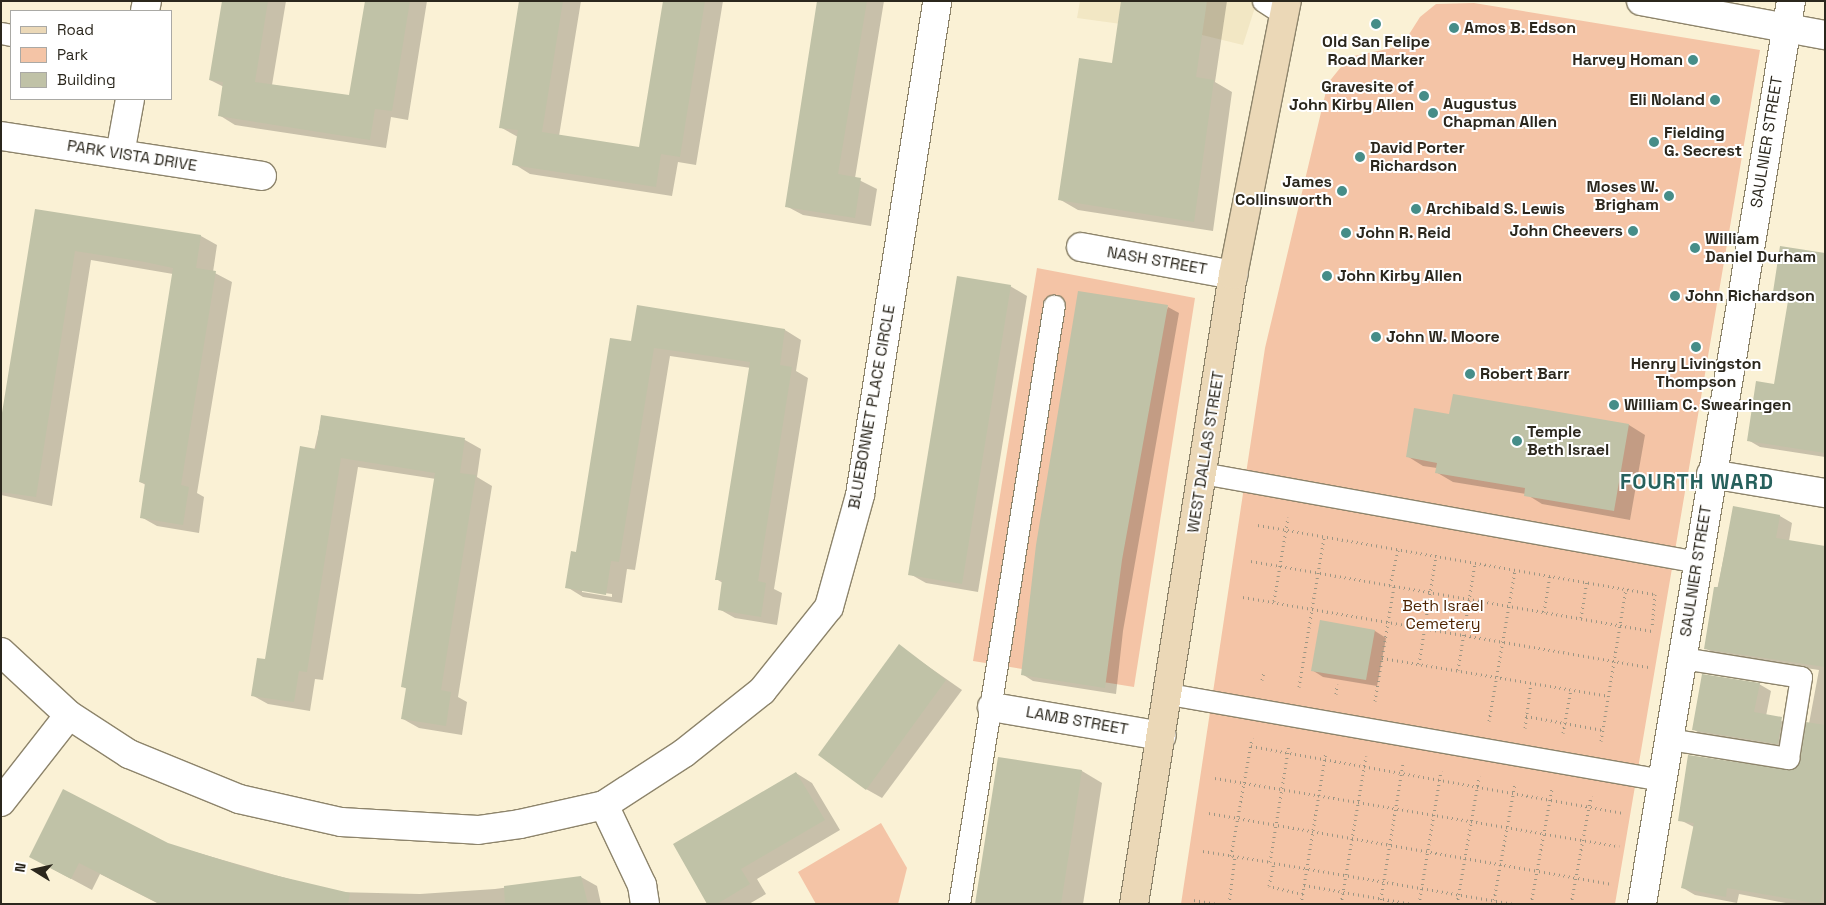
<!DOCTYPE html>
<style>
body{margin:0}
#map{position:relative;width:1826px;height:905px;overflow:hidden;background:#faf1d5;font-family:"Space Grotesk",sans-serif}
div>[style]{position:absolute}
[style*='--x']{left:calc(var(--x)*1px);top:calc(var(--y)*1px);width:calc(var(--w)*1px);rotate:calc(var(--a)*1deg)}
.built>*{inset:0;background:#f2e7c4}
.green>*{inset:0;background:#f4c4a6}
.shadow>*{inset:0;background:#0003}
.building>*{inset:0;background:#c0c2a7}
.path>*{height:3px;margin-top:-1.5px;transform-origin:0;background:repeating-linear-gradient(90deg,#9d9683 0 1px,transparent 0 5px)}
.roads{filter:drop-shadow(1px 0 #8d846b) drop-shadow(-1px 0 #8d846b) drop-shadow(0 1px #8d846b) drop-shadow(0 -1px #8d846b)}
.service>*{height:21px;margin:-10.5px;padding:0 10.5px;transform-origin:10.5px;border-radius:10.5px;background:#fff}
.minor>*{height:28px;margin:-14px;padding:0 14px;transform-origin:14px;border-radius:14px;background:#fff}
.secondary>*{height:28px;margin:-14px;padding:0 14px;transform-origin:14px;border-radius:14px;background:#ebd8b7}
.dots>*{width:14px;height:14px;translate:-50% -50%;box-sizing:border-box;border:2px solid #fff;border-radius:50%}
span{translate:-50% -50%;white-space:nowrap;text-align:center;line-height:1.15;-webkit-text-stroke:4px #fff;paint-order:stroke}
.poi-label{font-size:16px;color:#2b271d;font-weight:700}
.left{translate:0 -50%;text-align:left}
.right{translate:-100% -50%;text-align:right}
.street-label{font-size:16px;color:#2b271d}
.park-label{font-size:16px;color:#4f2503}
.district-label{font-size:21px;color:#27615d;font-weight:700;letter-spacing:1px}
.frame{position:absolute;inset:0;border:2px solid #2b271d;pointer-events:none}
.legend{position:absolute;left:10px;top:10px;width:162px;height:90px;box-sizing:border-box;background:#fff;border:1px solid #aaa9a5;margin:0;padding:6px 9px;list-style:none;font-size:15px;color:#2b271d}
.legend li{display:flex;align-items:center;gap:10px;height:25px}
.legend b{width:25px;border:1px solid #aaa9a5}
.north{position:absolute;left:10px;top:845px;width:50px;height:50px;-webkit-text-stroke:4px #fff;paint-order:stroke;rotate:280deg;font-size:14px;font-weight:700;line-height:20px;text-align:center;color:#2b271d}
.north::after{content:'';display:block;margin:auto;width:18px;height:22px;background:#2b271d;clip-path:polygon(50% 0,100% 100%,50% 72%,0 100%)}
</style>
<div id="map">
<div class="built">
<div style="clip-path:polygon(1080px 1px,1257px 1px,1243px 45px,1202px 35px,1077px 18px)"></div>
</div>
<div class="green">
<div style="clip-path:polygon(1474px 3px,1760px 50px,1615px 904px,1181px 904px,1265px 348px,1328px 83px,1349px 57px,1392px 48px,1408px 36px,1420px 17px,1436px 4px)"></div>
<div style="clip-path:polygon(1037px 268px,1195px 298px,1134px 687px,973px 661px)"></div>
<div style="clip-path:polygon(881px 823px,907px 868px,898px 904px,816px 904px,798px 872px)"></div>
</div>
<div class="shadow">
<div style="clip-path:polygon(223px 1px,286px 1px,272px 85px,351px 96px,366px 1px,427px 1px,408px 120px,391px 117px,386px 148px,235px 125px,219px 115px,224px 87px,210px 80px)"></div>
<div style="clip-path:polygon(521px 1px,581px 1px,559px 136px,640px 149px,664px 1px,723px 1px,696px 165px,678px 162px,672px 196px,530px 174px,514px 164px,518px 137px,500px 127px)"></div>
<div style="clip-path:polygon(819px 1px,884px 1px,855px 178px,877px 189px,871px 226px,803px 215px,786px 206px)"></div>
<div style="clip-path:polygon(1122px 1px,1227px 1px,1215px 82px,1232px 92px,1213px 231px,1078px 210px,1059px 199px,1113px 65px)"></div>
<div style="clip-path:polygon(36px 210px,201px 236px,217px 245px,213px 272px,232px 282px,197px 493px,204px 497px,199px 533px,157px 526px,141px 517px,146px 485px,140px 482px,173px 274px,91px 260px,52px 506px,1px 495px,1px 426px)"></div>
<div style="clip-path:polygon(1825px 254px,1825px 457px,1760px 447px,1748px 440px,1775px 385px,1790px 299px,1774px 291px)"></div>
<div style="clip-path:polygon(1010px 286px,1027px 296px,978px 592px,926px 583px,910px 574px)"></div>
<div style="clip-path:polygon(evenodd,638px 306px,785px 330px,801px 340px,796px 371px,808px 378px,774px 589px,782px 593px,777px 625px,735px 618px,719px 609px,723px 583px,716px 579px,751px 368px,670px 356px,635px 570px,627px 569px,622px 603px,583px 597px,567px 587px,632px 343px,638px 306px,582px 590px,612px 594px,612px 597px,582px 592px,582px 590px)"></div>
<div style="clip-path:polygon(1168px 307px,1179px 313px,1123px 631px,1116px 694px,1033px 681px,1022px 674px)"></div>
<div style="clip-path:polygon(322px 416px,465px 440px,481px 449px,477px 477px,492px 486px,458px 697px,467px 702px,462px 735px,419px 728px,403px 719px,407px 689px,402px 686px,436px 479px,358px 467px,323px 680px,315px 679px,310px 711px,268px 704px,252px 695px,266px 661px)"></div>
<div style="clip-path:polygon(1629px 425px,1645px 435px,1630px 520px,1542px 504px,1526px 494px,1453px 482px,1436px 472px,1437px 468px,1423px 466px,1407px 456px)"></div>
<div style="clip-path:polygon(1734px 508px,1780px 516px,1792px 523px,1789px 541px,1825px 547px,1825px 904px,1791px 904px,1739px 894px,1737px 903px,1695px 895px,1683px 888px,1694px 827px,1680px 820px,1793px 771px,1802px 761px,1819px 670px,1717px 655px,1705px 648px)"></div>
<div style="clip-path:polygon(1321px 622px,1375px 631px,1386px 638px,1377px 686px,1323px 677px,1312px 670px)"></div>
<div style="clip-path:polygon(899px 646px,962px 690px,882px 798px,866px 789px)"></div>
<div style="clip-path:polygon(1759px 684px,1771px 691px,1766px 716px,1793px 725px,1789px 749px,1704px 736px,1693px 729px)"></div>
<div style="clip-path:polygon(999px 758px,1082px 771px,1102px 783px,1083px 904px,976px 904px)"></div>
<div style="clip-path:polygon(796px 773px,812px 783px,840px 830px,757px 879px,766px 894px,749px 904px,708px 904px)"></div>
<div style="clip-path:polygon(167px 844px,303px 883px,321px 904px,159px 904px,100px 874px,92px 890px,51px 868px)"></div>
<div style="clip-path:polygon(581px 877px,597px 886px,601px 904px,335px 904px,335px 892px,420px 894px,495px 889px)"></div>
</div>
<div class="building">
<div style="clip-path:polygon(222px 1px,268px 1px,255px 82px,349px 95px,365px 1px,410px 1px,392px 111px,375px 109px,370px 140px,218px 116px,223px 82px,209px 80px)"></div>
<div style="clip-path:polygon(519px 1px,563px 1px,542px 132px,639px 147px,663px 1px,705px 1px,680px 157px,661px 154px,656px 187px,512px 165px,518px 130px,499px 128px)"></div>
<div style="clip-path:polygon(817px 1px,867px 1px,838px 174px,861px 178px,855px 218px,785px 207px)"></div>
<div style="clip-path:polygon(1121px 1px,1207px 1px,1196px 77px,1214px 80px,1194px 222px,1058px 200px,1079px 58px,1112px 63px)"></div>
<div style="clip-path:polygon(35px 209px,201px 235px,196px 268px,216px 271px,181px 485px,189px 487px,183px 525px,140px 518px,145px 483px,139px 482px,173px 268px,145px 262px,75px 251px,36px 497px,1px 492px,1px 419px)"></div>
<div style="clip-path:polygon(1780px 246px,1825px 253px,1825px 453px,1747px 441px,1756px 381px,1774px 384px,1789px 295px,1773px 292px)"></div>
<div style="clip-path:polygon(957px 276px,1011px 285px,962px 584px,908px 575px)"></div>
<div style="clip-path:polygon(1078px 291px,1168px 305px,1122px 560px,1105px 688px,1021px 675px,1036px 545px)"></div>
<div style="clip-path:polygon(637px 305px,785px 329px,780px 365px,792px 367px,758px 581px,766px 583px,761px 617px,718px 610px,722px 580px,715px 580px,750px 362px,683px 352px,654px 348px,619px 562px,611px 561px,606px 595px,565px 588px,571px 551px,576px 552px,610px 338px,631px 341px)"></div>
<div style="clip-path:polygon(1453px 394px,1629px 424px,1614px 511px,1524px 496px,1525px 488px,1435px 473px,1437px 463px,1406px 457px,1414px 408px,1449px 414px)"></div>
<div style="clip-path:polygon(321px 415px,465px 438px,460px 473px,476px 475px,441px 690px,451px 692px,446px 726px,401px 719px,406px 688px,401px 687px,435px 473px,341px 458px,307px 672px,299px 671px,294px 702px,251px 696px,257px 658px,265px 659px,300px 446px,316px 449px)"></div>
<div style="clip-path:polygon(1733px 506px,1780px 515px,1776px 538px,1825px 546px,1825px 667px,1704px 649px,1714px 587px,1718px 587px)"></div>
<div style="clip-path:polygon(1320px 620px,1375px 630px,1366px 680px,1311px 671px)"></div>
<div style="clip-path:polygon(899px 644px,946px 680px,866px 790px,818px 755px)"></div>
<div style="clip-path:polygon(1702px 674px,1760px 683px,1754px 712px,1782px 717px,1778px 744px,1692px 730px)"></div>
<div style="clip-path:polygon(1806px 722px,1825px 725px,1825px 882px,1820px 904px,1727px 888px,1726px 897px,1681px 888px,1694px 823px,1678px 821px,1688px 755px,1792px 770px,1800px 760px)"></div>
<div style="clip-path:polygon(998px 757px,1082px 770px,1061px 904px,975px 904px)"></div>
<div style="clip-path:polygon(796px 772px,825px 820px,741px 869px,750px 884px,717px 904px,707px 904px,673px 844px)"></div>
<div style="clip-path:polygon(63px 789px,168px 843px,257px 871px,350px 893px,348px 904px,160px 904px,79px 863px,71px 879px,29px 857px)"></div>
<div style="clip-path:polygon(581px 876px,588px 904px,505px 904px,504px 886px)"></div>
</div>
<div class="path">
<div style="--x:1258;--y:525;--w:403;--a:9.9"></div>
<div style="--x:1655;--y:594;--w:34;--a:95"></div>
<div style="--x:1251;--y:561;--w:407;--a:9.9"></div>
<div style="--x:1390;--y:585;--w:36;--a:-77"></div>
<div style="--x:1243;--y:597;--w:411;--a:9.8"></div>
<div style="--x:1274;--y:601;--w:85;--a:-80.5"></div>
<div style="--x:1544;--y:612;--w:36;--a:-81"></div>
<div style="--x:1581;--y:618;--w:36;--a:-81"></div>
<div style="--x:1382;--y:658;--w:229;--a:9.5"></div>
<div style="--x:1419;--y:664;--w:109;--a:-81.1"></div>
<div style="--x:1458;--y:670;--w:108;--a:-81"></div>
<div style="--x:1262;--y:680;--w:8;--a:-76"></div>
<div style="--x:1299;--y:687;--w:152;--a:-80.5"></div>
<div style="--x:1336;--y:694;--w:10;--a:-84"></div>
<div style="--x:1375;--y:701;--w:117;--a:-80.6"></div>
<div style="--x:1526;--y:716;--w:78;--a:10.3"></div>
<div style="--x:1489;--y:721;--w:153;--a:-80.2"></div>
<div style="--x:1525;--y:728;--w:45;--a:-82.4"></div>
<div style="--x:1563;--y:733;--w:45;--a:-79.7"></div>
<div style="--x:1601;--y:741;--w:154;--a:-80.7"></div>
<div style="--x:1251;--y:746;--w:379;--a:10.2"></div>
<div style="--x:1215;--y:778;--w:410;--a:9.6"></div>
<div style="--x:1209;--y:813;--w:409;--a:10"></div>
<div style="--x:1203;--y:851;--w:69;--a:9.2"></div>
<div style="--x:1231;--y:856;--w:120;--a:-79.9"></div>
<div style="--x:1270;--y:862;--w:119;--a:-80.8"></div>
<div style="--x:1304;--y:885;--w:110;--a:10"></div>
<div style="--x:1303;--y:894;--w:35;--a:-167"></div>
<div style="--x:1269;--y:886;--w:24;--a:-78"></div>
<div style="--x:1274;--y:863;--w:242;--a:9.7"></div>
<div style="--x:1194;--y:900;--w:22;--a:10"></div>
<div style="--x:1494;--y:900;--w:119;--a:-79.8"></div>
<div style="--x:1229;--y:904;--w:48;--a:-82.9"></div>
<div style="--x:1301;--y:904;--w:154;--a:-80.7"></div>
<div style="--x:1341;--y:904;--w:150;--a:-80.4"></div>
<div style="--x:1380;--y:904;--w:143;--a:-80.7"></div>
<div style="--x:1419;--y:904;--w:135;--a:-80.6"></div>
<div style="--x:1457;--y:904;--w:130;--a:-80.2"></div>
<div style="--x:1531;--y:904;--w:117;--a:-79.7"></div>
<div style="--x:1571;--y:904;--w:110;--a:-79.5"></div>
</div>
<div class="roads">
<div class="service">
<div style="--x:1263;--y:1;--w:24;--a:33"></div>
<div style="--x:1;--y:33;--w:10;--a:11"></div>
<div style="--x:1202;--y:473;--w:504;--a:10.17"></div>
<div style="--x:1169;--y:694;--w:500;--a:9.9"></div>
<div style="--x:1669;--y:739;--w:121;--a:9.1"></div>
<div style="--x:1788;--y:758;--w:82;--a:-80.9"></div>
<div style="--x:1801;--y:677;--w:121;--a:-170.9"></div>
<div style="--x:959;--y:904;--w:606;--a:-80.99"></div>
</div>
<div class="minor">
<div style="--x:1641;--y:1;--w:187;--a:10.5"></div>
<div style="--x:145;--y:11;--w:10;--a:-79"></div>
<div style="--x:1;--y:136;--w:264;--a:8.7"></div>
<div style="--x:120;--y:154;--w:56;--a:-79.7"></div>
<div style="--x:1081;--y:247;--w:155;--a:10.4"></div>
<div style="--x:1711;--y:474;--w:116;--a:9.5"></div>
<div style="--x:1;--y:652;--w:93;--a:42.8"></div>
<div style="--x:69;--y:715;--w:72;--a:33"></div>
<div style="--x:129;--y:754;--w:119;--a:22.2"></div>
<div style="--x:239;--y:799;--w:105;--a:12.7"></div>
<div style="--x:341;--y:822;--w:137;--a:3.3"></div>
<div style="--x:478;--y:830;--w:42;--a:-8.1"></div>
<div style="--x:520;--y:824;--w:86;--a:-12.7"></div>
<div style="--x:604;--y:805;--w:95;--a:-33"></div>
<div style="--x:684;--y:753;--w:100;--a:-38.5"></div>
<div style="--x:762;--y:691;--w:107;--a:-51.4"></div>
<div style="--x:829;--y:607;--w:116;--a:-74.5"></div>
<div style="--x:860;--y:495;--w:500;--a:-81.1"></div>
<div style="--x:992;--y:707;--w:172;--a:9.7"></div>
<div style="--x:1;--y:802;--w:110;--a:-52"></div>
<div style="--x:604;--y:805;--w:89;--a:64.6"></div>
<div style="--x:642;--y:885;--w:19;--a:81"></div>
<div style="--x:1642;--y:904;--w:915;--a:-80.63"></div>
</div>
<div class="secondary">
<div style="--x:1134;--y:904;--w:637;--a:-81.06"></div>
<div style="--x:1233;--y:275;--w:279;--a:-78.9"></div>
</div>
</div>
<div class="dots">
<div style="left:1376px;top:24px;background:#468d88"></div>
<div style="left:1454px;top:28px;background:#468d88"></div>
<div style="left:1693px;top:60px;background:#468d88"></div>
<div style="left:1424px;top:96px;background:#468d88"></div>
<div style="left:1715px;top:100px;background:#468d88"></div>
<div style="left:1433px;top:113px;background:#468d88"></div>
<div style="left:1654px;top:142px;background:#468d88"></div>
<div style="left:1360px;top:157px;background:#468d88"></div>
<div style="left:1342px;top:191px;background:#468d88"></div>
<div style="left:1669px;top:196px;background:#468d88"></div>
<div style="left:1416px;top:209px;background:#468d88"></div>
<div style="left:1633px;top:231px;background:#468d88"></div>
<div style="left:1346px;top:233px;background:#468d88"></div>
<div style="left:1695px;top:248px;background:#468d88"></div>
<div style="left:1327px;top:276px;background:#468d88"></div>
<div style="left:1675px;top:296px;background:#468d88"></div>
<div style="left:1376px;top:337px;background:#468d88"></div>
<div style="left:1696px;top:347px;background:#468d88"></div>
<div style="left:1470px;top:374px;background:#468d88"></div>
<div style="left:1614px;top:405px;background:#468d88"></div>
<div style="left:1517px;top:441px;background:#468d88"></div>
</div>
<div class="poi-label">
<span class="left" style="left:1464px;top:28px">Amos B. Edson</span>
<span style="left:1376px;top:51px">Old San Felipe<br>Road Marker</span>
<span class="right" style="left:1683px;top:60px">Harvey Homan</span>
<span class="right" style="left:1414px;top:96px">Gravesite of<br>John Kirby Allen</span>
<span class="right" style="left:1705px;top:100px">Eli Noland</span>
<span class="left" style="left:1443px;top:113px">Augustus<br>Chapman Allen</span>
<span class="left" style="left:1664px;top:142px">Fielding<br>G. Secrest</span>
<span class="left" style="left:1370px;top:157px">David Porter<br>Richardson</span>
<span class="right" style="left:1332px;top:191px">James<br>Collinsworth</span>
<span class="right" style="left:1659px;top:196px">Moses W.<br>Brigham</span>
<span class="left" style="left:1426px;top:209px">Archibald S. Lewis</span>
<span class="right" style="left:1623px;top:231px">John Cheevers</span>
<span class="left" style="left:1356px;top:233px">John R. Reid</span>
<span class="left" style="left:1705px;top:248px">William<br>Daniel Durham</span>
<span class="left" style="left:1337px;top:276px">John Kirby Allen</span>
<span class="left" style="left:1685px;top:296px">John Richardson</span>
<span class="left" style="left:1386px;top:337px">John W. Moore</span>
<span style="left:1696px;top:373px">Henry Livingston<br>Thompson</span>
<span class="left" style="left:1480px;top:374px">Robert Barr</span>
<span class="left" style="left:1624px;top:405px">William C. Swearingen</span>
<span class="left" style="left:1527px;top:441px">Temple<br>Beth Israel</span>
</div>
<div class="street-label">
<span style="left:1767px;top:142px;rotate:-81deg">SAULNIER STREET</span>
<span style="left:132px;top:156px;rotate:9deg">PARK VISTA DRIVE</span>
<span style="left:1157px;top:261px;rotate:10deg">NASH STREET</span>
<span style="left:872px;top:407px;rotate:-80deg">BLUEBONNET PLACE CIRCLE</span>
<span style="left:1206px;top:452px;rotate:-81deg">WEST DALLAS STREET</span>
<span style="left:1696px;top:571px;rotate:-81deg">SAULNIER STREET</span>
<span style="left:1077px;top:721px;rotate:10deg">LAMB STREET</span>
</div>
<div class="park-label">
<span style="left:1443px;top:615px">Beth Israel<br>Cemetery</span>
</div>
<div class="district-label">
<span style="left:1697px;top:482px">FOURTH WARD</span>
</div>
<div class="frame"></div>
<ul class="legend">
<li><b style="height:6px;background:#ebd8b7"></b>Road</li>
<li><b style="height:14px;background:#f4c4a6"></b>Park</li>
<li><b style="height:14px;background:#c0c2a7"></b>Building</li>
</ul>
<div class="north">N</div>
</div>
